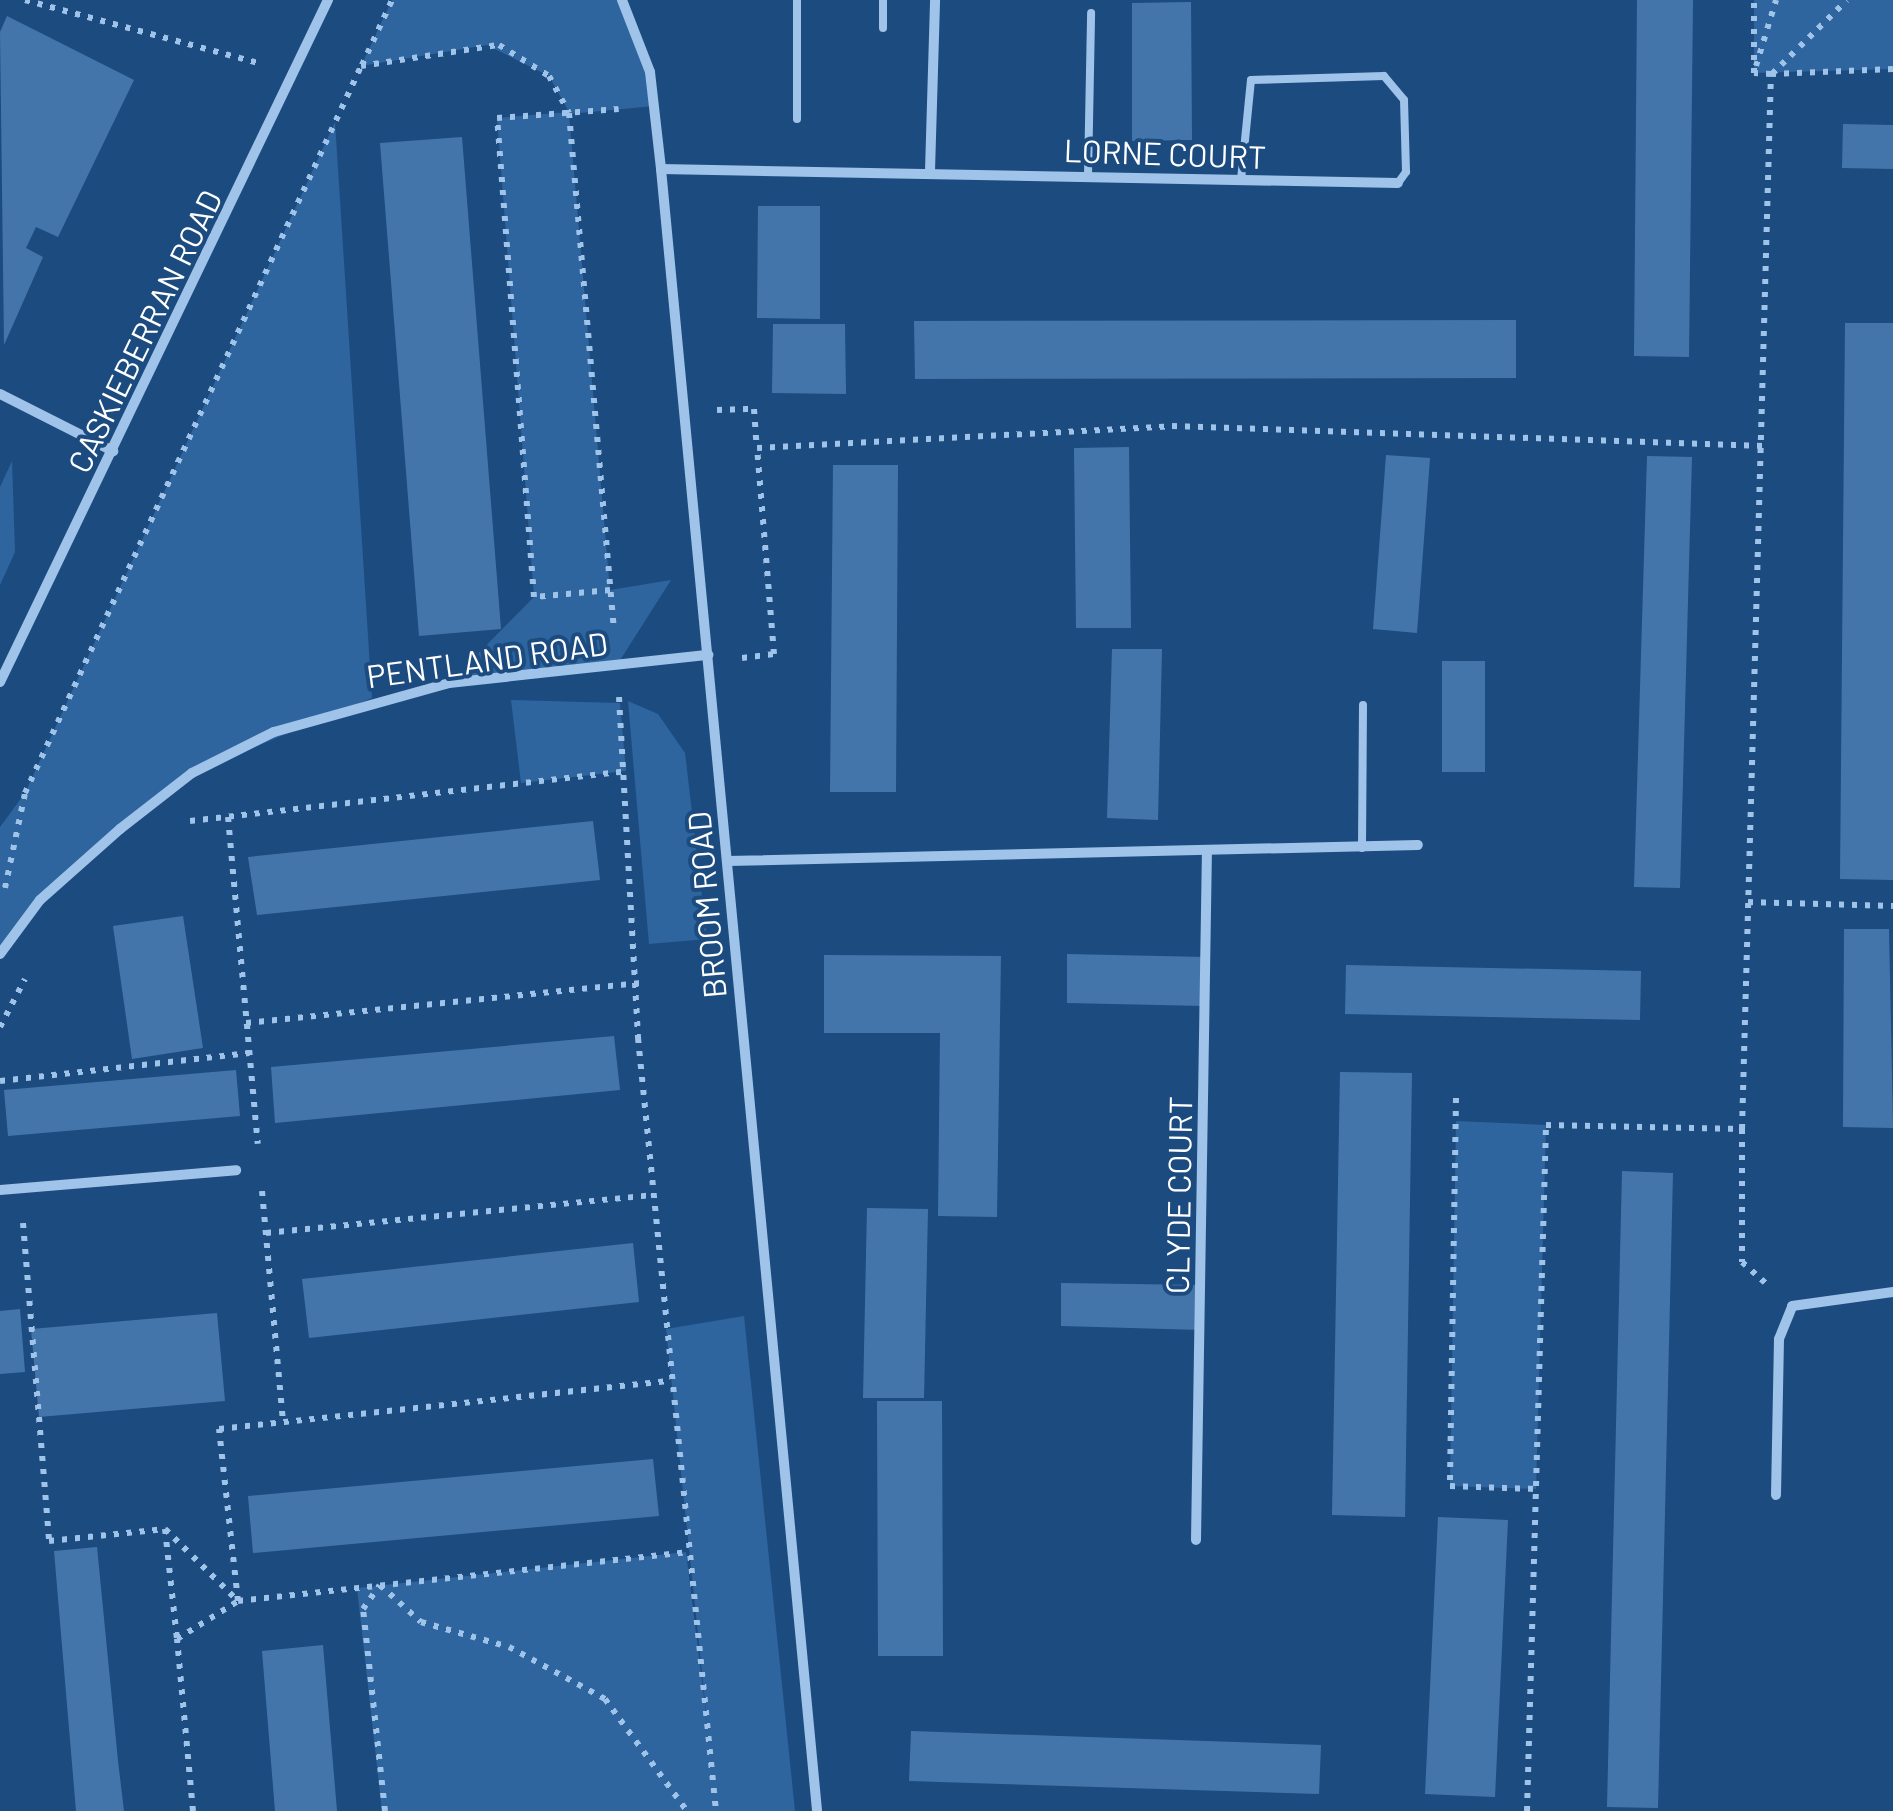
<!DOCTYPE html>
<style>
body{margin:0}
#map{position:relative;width:1893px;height:1811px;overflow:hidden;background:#1c4b80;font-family:Barlow,sans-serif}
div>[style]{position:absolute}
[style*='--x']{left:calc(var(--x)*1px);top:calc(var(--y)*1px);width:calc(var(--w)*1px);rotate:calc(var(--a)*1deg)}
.green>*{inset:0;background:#2e659f}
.building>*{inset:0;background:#4475aa}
.path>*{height:6px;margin-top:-3px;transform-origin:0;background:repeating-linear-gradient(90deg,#9fc3e9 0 5px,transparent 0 13px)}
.lane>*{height:8px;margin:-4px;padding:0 4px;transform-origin:4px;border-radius:4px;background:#9fc3e9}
.street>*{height:10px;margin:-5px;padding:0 5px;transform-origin:5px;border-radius:5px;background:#9fc3e9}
span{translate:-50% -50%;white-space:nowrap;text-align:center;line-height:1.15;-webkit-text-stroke:8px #1c4b80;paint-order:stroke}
.street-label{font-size:32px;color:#fff}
</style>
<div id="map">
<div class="green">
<div style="clip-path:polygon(392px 0,622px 0,637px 25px,654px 106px,569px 114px,610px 590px,671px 580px,617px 665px,449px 683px,534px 597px,497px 118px,569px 112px,549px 76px,487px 45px,361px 66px)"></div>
<div style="clip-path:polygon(1754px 0,1893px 0,1893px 69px,1754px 73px)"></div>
<div style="clip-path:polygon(335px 122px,372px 698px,192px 773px,40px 900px,0 954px,0 827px,25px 793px)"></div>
<div style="clip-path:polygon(12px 461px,15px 552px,0 585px,0 487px)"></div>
<div style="clip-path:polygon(511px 700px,620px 703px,626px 771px,521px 783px)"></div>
<div style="clip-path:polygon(628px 701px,658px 714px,685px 753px,707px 939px,649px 944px)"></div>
<div style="clip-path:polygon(1456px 1121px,1546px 1125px,1536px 1489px,1450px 1486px)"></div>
<div style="clip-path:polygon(744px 1316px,795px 1811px,382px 1811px,357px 1588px,686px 1552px,708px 1730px,666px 1329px)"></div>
</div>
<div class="building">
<div style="clip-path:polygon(1637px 0,1693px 0,1689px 357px,1634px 356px)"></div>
<div style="clip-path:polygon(1191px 2px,1192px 140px,1132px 141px,1132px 3px)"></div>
<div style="clip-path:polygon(7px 16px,134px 80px,58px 237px,36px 227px,26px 248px,43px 257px,4px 345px,0 32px)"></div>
<div style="clip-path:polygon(1843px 124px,1893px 125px,1893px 169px,1842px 168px)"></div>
<div style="clip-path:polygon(462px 137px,501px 629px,419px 636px,380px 143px)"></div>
<div style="clip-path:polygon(758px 206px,820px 206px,820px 319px,757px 318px)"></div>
<div style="clip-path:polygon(1516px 320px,1516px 378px,915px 379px,914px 321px)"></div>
<div style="clip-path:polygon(1845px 323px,1893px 323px,1893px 880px,1840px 879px)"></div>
<div style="clip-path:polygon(773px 324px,845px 324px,846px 394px,772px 393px)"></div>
<div style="clip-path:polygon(1129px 447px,1131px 628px,1076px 628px,1074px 448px)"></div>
<div style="clip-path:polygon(1386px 455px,1430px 458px,1417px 633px,1373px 629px)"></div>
<div style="clip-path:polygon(1647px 456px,1692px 457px,1680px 888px,1634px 887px)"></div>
<div style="clip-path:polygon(833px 465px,898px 465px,896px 792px,830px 792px)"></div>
<div style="clip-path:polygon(1112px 649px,1162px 649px,1158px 820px,1107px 818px)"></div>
<div style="clip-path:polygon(1442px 661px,1485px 661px,1485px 772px,1442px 772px)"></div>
<div style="clip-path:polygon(593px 821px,600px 880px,257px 915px,248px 857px)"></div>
<div style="clip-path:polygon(183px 916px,203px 1048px,132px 1059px,113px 926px)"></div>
<div style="clip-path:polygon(1844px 929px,1889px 929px,1893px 1128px,1843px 1127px)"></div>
<div style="clip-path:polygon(1067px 954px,1206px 957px,1204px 1006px,1067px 1003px)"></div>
<div style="clip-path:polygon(824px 955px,1001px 956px,997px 1217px,938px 1216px,940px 1033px,824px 1033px)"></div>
<div style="clip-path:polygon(1346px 965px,1641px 971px,1640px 1020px,1345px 1014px)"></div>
<div style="clip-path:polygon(614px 1036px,620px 1090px,275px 1123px,271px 1067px)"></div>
<div style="clip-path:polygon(236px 1070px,240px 1116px,8px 1136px,4px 1090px)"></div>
<div style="clip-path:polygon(1340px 1072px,1412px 1073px,1405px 1517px,1332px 1515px)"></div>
<div style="clip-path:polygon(1622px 1171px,1673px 1173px,1658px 1808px,1607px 1807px)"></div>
<div style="clip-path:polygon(867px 1208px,928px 1209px,924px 1398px,863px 1398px)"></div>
<div style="clip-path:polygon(633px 1243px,639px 1302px,309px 1338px,302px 1279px)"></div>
<div style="clip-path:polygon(1061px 1283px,1202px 1285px,1201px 1330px,1061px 1326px)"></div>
<div style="clip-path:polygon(20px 1309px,25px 1372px,0 1374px,0 1311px)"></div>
<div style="clip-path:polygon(217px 1313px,225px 1401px,39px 1417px,31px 1329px)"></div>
<div style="clip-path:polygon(877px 1401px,942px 1401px,943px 1656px,878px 1656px)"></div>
<div style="clip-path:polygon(653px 1459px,659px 1516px,253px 1553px,248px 1496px)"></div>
<div style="clip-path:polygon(1438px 1517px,1508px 1520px,1495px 1797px,1425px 1794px)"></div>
<div style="clip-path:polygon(97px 1547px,118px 1761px,124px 1811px,76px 1811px,54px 1551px)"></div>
<div style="clip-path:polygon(323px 1645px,337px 1811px,275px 1811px,262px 1651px)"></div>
<div style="clip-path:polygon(911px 1731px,1321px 1745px,1319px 1794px,909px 1781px)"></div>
</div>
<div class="path">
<div style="--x:25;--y:0;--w:242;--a:15.1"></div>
<div style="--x:362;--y:65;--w:72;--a:-65.2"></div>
<div style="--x:1756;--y:66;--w:69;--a:-73.1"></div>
<div style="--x:1771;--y:74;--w:122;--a:-2.3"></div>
<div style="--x:1772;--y:74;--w:105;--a:-44.6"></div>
<div style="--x:717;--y:410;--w:37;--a:-2"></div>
<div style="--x:754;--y:409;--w:39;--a:86"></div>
<div style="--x:757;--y:448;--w:416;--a:-3"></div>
<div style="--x:1172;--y:426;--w:592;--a:1.93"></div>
<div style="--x:610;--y:590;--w:76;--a:174.7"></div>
<div style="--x:534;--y:597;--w:480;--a:-94.4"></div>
<div style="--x:497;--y:118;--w:122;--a:-4.2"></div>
<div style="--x:742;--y:658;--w:32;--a:-7"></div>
<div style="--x:774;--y:654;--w:207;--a:-94.7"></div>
<div style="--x:619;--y:697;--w:342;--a:86.8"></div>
<div style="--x:638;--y:1038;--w:777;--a:84.24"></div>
<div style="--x:228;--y:817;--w:328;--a:84.8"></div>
<div style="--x:190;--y:821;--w:439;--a:-6.5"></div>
<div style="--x:5;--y:888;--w:97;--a:-78.1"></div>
<div style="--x:25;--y:793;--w:801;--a:-65.19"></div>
<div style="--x:361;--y:66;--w:140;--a:-8.7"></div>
<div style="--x:499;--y:45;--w:59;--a:31.8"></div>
<div style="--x:549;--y:76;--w:42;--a:61.6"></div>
<div style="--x:569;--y:113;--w:519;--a:85.03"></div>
<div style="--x:1748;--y:902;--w:145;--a:1.6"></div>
<div style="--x:246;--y:1023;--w:397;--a:-5.8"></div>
<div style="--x:0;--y:1027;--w:54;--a:-62.5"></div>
<div style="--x:0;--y:1081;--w:251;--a:-6.4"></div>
<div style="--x:1456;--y:1098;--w:388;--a:90.9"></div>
<div style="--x:1450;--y:1486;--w:86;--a:2"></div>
<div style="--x:1742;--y:1129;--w:133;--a:90"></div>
<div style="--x:1742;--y:1262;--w:36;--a:42"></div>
<div style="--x:262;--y:1191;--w:232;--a:84.8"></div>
<div style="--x:23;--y:1223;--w:319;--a:85.3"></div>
<div style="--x:49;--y:1541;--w:117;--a:-5.9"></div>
<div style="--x:165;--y:1529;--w:111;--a:83.8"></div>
<div style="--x:266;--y:1233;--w:388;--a:-5.6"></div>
<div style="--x:165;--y:1529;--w:103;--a:44.6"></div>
<div style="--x:238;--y:1601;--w:451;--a:-6.2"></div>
<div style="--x:193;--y:1811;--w:173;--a:-95.3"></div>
<div style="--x:177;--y:1639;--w:72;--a:-31.9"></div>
<div style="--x:238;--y:1601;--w:173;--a:-96.3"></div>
<div style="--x:219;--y:1429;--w:454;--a:-6.1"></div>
<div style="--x:385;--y:1811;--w:203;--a:-96.2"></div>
<div style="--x:363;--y:1609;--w:29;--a:-55"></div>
<div style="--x:380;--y:1585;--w:55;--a:42.1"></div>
<div style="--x:421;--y:1622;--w:91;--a:15.9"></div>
<div style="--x:509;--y:1647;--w:109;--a:28.4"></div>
<div style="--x:605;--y:1699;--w:139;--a:53.8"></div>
<div style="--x:1527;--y:1811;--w:686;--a:-88.41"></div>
<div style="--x:1546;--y:1125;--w:196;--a:1.2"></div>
<div style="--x:1742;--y:1129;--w:1055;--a:-88.43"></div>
<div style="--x:1771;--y:74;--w:17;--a:-177"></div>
<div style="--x:1754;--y:73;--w:73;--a:-90"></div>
</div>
<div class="lane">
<div style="--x:883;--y:28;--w:28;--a:-90"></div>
<div style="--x:797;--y:119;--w:119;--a:-90"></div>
<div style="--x:1088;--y:175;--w:162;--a:-88.9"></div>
<div style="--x:1241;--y:180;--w:100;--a:-84.3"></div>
<div style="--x:1251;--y:80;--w:133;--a:-1.7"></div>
<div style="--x:1384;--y:76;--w:31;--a:50"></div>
<div style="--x:1404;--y:100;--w:72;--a:88.4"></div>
<div style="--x:1406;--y:172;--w:14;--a:126"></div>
<div style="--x:1362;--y:848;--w:143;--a:-89.6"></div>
</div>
<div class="street">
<div style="--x:622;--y:0;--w:77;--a:68.7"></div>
<div style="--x:650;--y:72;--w:98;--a:83.5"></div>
<div style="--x:661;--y:169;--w:1649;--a:84.57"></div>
<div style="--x:661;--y:169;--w:737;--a:1.09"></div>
<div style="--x:930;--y:171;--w:171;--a:-88.3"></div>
<div style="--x:0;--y:394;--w:127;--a:26.8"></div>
<div style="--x:0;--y:682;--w:757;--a:-64.32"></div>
<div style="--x:727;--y:861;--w:691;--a:-1.33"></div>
<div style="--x:0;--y:954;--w:67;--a:-53.5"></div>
<div style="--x:40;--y:900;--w:107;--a:-41.6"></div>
<div style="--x:120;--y:829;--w:91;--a:-37.9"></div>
<div style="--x:192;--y:773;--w:92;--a:-26.6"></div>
<div style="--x:274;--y:732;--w:182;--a:-15.6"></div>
<div style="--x:449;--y:683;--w:261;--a:-6.2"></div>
<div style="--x:0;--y:1190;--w:237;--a:-4.8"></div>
<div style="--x:1776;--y:1495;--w:156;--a:-88.9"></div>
<div style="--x:1779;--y:1339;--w:35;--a:-68"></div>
<div style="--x:1792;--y:1306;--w:102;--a:-7.9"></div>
<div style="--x:1196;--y:1540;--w:690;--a:-89.09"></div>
</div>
<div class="street-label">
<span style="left:1165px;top:153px;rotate:2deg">LORNE COURT</span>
<span style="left:144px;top:331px;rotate:-64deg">CASKIEBERRAN ROAD</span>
<span style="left:487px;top:659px;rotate:-8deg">PENTLAND ROAD</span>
<span style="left:706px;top:905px;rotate:-95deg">BROOM ROAD</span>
<span style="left:1178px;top:1195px;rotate:-89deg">CLYDE COURT</span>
</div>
</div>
